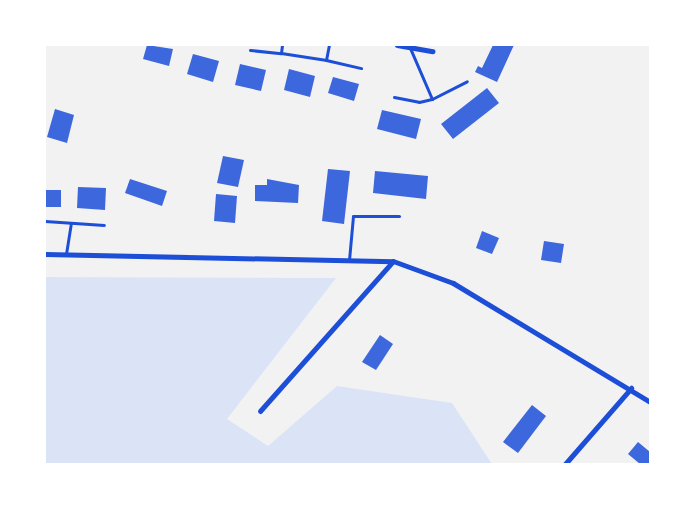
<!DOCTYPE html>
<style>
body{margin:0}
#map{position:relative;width:695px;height:509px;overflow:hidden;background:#f2f2f2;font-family:Mulish,sans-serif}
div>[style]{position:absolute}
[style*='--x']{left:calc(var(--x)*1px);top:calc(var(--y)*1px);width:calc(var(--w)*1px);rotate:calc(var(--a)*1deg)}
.green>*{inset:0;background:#dbe4f7}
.building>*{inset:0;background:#3d67dc}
.service>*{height:3px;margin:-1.5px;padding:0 1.5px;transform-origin:1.5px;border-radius:1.5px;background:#1d4ed8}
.minor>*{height:5px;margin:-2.5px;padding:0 2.5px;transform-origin:2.5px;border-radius:2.5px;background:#1d4ed8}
span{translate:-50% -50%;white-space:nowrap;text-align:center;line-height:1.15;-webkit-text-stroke:5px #fff;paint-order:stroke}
.frame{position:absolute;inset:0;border:46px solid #fff;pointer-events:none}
</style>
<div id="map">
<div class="green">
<div style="clip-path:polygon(45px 277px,336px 278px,227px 419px,268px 446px,337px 386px,452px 403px,492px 464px,45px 464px)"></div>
</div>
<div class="building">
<div style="clip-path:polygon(147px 45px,173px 49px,169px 66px,143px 59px)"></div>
<div style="clip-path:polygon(493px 45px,514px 45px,497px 82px,475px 72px,478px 66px,482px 68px)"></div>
<div style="clip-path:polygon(193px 54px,219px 61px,213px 82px,187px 74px)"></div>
<div style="clip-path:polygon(240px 64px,266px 70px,261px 91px,235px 85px)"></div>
<div style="clip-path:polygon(289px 69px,315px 76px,310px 97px,284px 90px)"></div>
<div style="clip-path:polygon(333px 77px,359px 84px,354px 101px,328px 93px)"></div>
<div style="clip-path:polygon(487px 88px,499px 103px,453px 139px,441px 124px)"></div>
<div style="clip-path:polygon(55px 109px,74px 115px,67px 143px,47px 137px)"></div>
<div style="clip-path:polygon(382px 110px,421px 119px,416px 139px,377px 129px)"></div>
<div style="clip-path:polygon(223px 156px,244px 160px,238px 187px,217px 183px)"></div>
<div style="clip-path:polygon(328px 169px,350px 171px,344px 224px,322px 221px)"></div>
<div style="clip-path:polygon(375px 171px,428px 176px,426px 199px,373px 193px)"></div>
<div style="clip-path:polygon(130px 179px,167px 191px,162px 206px,125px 193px)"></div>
<div style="clip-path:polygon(267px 179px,299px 185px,298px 203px,255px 201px,255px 185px,267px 185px)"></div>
<div style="clip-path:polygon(78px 187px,106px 188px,105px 210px,77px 208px)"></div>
<div style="clip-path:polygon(45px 190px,61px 190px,61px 207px,45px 207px)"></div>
<div style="clip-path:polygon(216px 194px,237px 196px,235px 223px,214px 221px)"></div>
<div style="clip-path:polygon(482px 231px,499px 238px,492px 254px,476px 248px)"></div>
<div style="clip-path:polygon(544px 241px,564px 244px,561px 263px,541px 260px)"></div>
<div style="clip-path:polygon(380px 335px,393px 344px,376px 370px,362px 362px)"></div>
<div style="clip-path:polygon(532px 405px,546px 416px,518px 453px,503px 442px)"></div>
<div style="clip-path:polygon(638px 442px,650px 452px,650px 464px,640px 464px,628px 454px)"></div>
</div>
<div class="service">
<div style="--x:282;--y:45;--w:8;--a:97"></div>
<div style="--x:281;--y:53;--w:46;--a:8.8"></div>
<div style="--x:326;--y:60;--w:15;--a:-79"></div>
<div style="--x:250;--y:50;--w:31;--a:6"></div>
<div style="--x:326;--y:60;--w:36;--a:13"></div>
<div style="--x:394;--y:97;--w:25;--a:11"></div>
<div style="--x:419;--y:102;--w:13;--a:-13"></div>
<div style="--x:432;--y:99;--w:56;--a:-113.3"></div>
<div style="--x:432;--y:99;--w:39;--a:-27"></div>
<div style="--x:45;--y:221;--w:59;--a:3.9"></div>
<div style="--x:66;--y:254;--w:31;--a:-81"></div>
<div style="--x:349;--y:260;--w:44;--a:-84.8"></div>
<div style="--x:353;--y:216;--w:46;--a:0"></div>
</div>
<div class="minor">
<div style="--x:397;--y:45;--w:36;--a:10"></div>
<div style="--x:45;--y:254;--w:348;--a:1.2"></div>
<div style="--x:393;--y:261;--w:64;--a:20.1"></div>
<div style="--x:453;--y:283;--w:230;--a:31.1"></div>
<div style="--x:260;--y:411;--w:200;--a:-48.4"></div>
<div style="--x:565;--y:464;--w:101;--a:-49"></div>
</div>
<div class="frame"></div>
</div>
